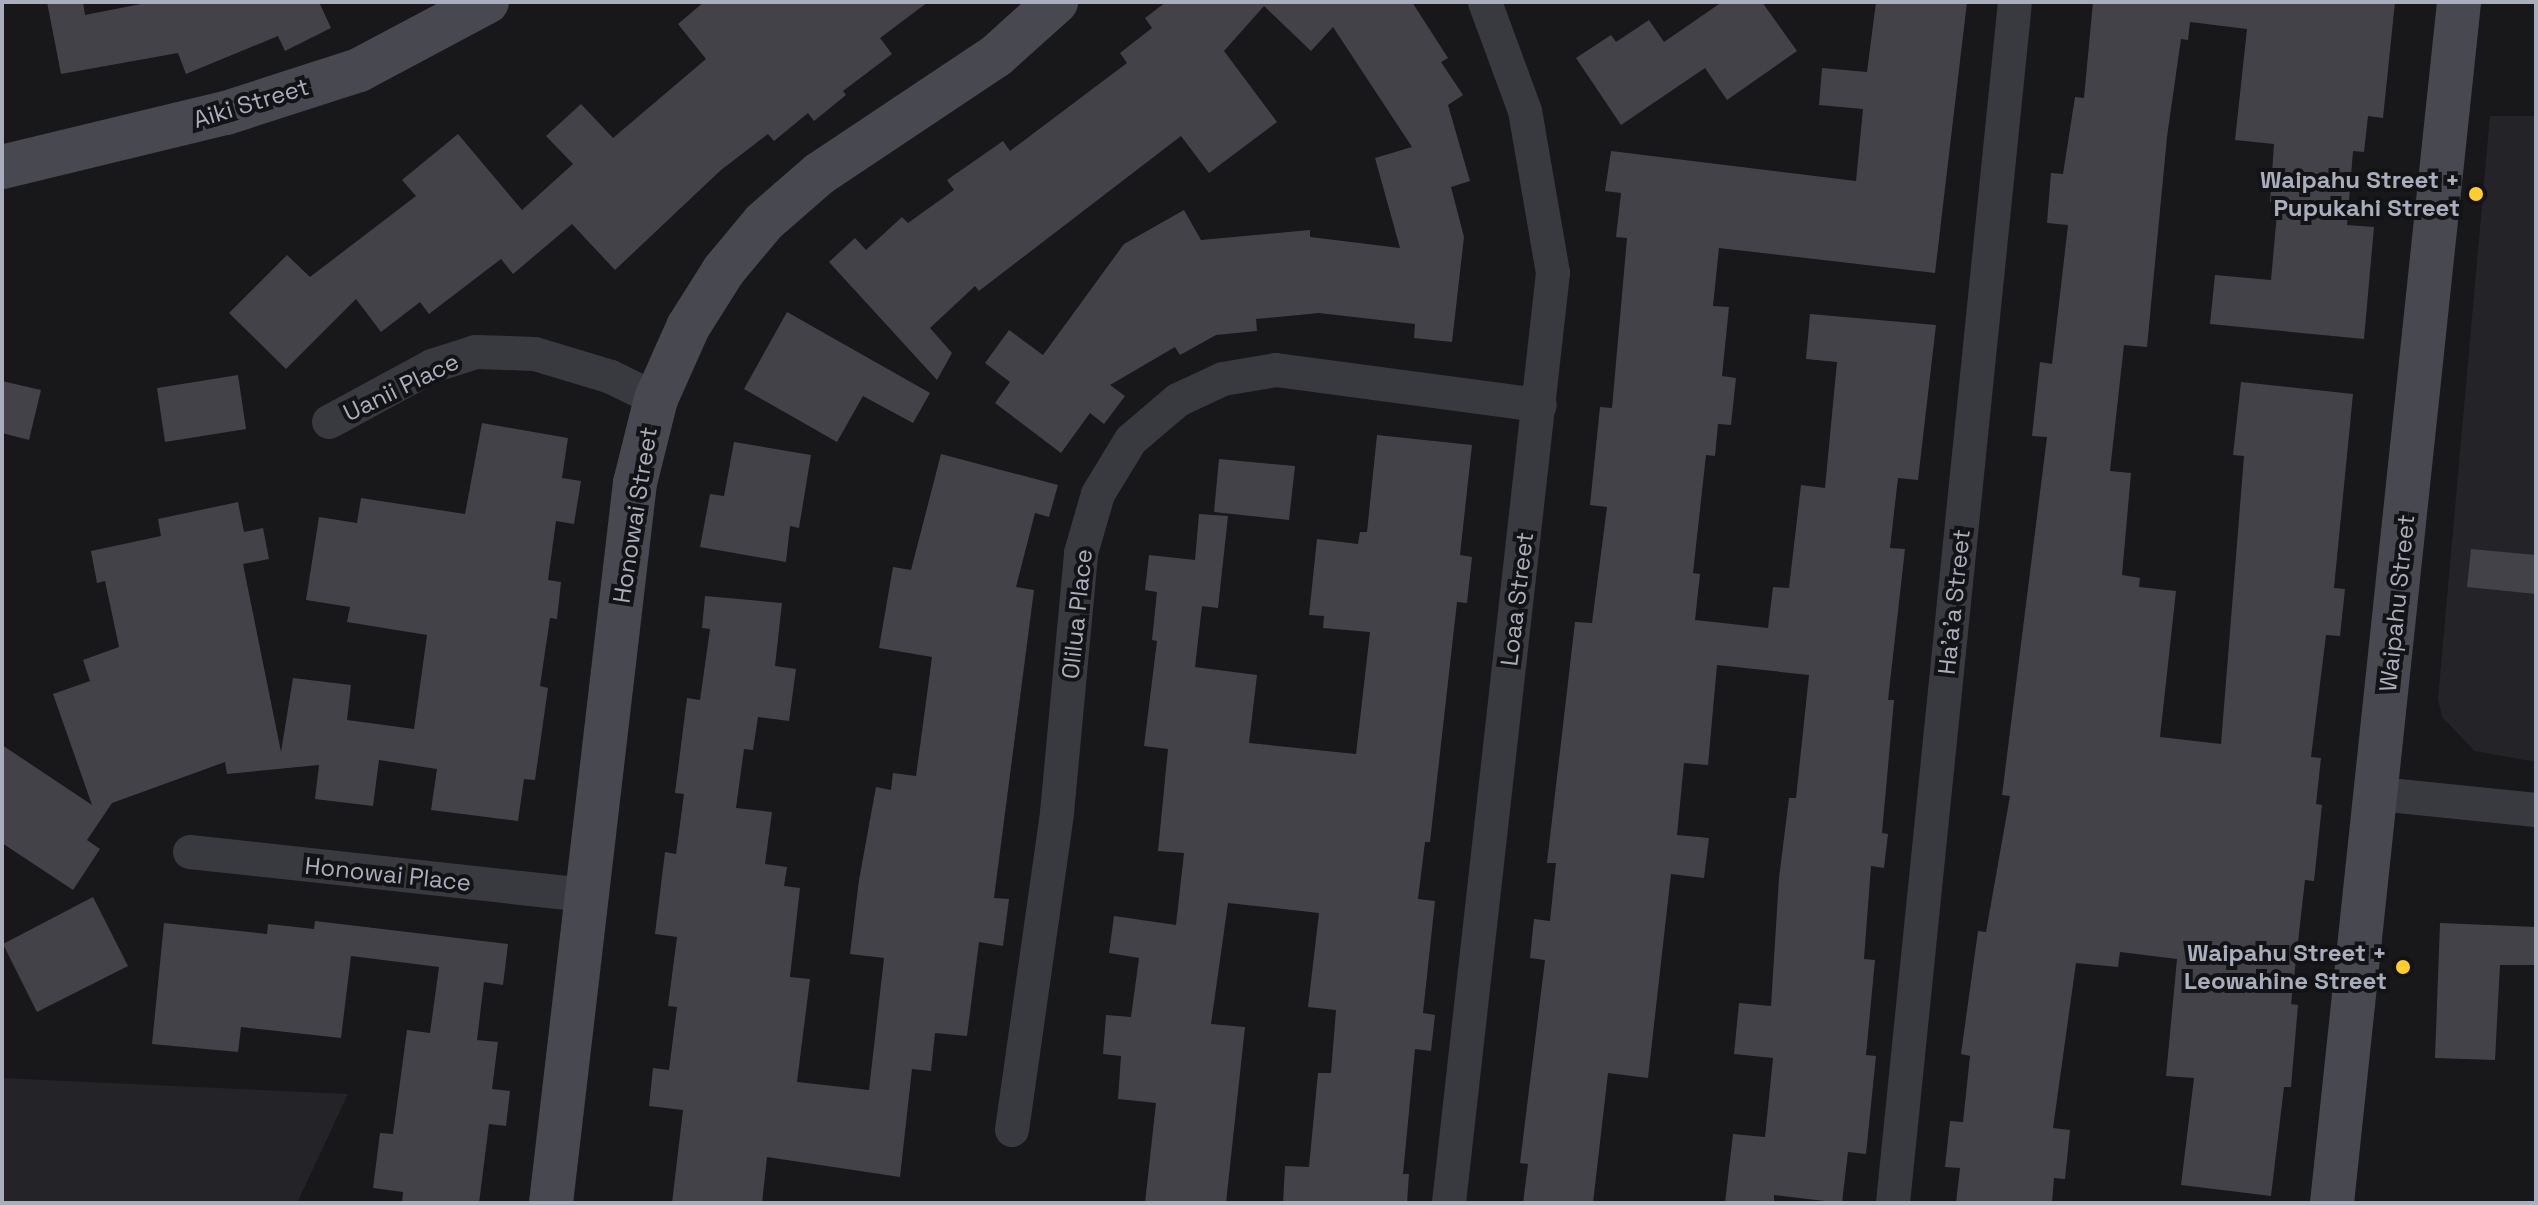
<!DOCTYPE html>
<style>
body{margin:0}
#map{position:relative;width:2538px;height:1205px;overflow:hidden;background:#18181b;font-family:"Space Grotesk",sans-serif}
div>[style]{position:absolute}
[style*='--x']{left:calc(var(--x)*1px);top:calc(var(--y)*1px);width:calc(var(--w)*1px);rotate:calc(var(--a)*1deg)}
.built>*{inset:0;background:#242428}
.building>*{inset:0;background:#424248}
.street>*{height:34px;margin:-17px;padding:0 17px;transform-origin:17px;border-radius:17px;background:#393940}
.secondary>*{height:44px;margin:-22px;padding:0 22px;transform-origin:22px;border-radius:22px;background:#474850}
.dots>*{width:22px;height:22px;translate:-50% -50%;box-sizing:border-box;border:4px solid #131316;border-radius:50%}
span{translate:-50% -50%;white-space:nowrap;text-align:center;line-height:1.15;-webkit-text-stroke:8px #131316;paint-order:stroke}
.street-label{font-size:24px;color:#a9adbc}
.poi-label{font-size:24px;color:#a9adbc;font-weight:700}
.right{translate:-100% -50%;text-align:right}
.frame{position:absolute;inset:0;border:4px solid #a9adbc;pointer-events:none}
</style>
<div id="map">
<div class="built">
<div style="clip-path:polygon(2490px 116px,2536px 116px,2536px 762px,2475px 751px,2442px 717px,2438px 699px)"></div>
<div style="clip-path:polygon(2px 1078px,348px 1094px,297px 1203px,2px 1203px)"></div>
</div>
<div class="building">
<div style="clip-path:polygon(47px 2px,83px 2px,85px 15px,151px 2px,319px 2px,331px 28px,285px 51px,278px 36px,186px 74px,178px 53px,61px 74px)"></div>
<div style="clip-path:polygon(704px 2px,928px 2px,880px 38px,892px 54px,843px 91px,846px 95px,814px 121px,808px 113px,774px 141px,768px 134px,721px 170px,615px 270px,572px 224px,513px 274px,501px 259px,429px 314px,420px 302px,381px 332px,356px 299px,286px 369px,229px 313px,287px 255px,310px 277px,416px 196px,402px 180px,458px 134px,522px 210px,573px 164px,546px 136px,581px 104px,613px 138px,706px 59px,678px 24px)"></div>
<div style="clip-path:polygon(1166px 2px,1412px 2px,1448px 58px,1441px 62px,1463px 95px,1448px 105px,1470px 181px,1451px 187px,1464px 237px,1452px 342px,1414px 338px,1415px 324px,1319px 313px,1256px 319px,1257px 331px,1216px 335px,1180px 355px,1175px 347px,1110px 385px,1125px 396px,1104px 424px,1090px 413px,1061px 453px,995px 403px,1010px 382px,985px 363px,1009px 330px,1043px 355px,1124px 244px,1184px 210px,1201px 240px,1310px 230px,1310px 237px,1400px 248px,1375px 158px,1412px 147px,1333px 27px,1311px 51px,1264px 6px,1224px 51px,1277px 122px,1209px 173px,1181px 136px,979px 291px,975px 286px,930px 328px,952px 353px,937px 380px,829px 262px,855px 238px,866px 250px,902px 217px,908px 223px,954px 190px,947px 180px,1003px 141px,1010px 151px,1127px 63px,1120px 53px,1152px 28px,1145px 18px)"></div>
<div style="clip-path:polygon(1722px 2px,1762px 2px,1797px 51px,1727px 100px,1705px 68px,1621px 125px,1576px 58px,1611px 35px,1616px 42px,1649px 20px,1664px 42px)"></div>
<div style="clip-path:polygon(1876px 2px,1967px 2px,1935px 273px,1719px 248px,1713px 306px,1729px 307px,1722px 376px,1736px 378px,1731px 425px,1718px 424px,1715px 456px,1706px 455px,1693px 573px,1700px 574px,1695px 620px,1768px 628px,1773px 587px,1789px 588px,1801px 485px,1825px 488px,1837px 362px,1806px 359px,1810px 314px,1936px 325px,1918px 480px,1898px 478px,1890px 548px,1905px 549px,1888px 700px,1894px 700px,1882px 833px,1888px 834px,1884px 868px,1871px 866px,1864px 959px,1875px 960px,1866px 1055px,1876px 1056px,1866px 1154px,1848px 1152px,1842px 1203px,1774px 1195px,1774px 1203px,1725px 1203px,1733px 1134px,1765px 1137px,1773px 1058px,1734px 1054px,1739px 1003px,1771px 1006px,1779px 878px,1789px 798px,1796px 798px,1809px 675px,1717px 665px,1708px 765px,1684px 763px,1677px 835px,1709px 838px,1704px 878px,1671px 874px,1648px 1078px,1608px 1073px,1593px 1203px,1523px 1203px,1528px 1164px,1520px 1163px,1545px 960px,1530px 958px,1534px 919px,1550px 921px,1556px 863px,1547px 863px,1575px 622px,1592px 623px,1607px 507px,1590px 505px,1600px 407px,1612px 408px,1627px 238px,1616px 237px,1621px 193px,1605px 191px,1611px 151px,1856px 181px,1863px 109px,1819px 105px,1822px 68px,1867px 72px)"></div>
<div style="clip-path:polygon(2093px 2px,2395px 2px,2383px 118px,2368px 116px,2364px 152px,2353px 151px,2347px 225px,2374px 227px,2364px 339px,2210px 324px,2215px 275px,2271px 280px,2278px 202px,2270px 202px,2274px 144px,2235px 140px,2247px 29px,2190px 22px,2188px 40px,2181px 39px,2167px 137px,2147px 347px,2124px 345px,2110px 471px,2131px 473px,2122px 575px,2140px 578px,2139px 587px,2176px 591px,2160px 737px,2221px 744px,2244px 456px,2233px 455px,2241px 382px,2353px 394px,2334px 588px,2345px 589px,2340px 636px,2326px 635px,2311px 757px,2321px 758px,2316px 804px,2322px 805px,2314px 881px,2305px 880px,2291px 1004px,2298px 1005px,2291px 1087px,2284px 1087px,2271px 1196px,2181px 1185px,2194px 1078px,2166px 1076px,2177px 959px,2120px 952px,2118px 967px,2076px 963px,2053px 1128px,2070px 1130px,2065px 1179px,2054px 1178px,2052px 1203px,1956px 1203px,1960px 1168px,1945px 1167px,1950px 1121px,1963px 1122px,1970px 1056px,1961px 1054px,1978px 931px,1986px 932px,2010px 796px,2002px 795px,2047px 437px,2032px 436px,2040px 362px,2052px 364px,2068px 225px,2047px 223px,2051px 173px,2063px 174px,2075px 97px,2084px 98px)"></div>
<div style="clip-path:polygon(787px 312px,930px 393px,913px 423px,863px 396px,837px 442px,744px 389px)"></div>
<div style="clip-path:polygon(238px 375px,246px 429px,165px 442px,157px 388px)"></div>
<div style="clip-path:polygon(2px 381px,41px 390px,29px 440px,2px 433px)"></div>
<div style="clip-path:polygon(482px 423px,568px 438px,562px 478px,581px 481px,574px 524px,556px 521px,548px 580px,561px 582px,557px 619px,550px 618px,540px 686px,548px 688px,535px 780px,524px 779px,518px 821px,431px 810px,437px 769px,379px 760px,373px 806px,315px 799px,319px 765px,227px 774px,225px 762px,112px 803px,87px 840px,100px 849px,73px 890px,2px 843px,2px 745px,92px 805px,53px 694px,90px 681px,83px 660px,119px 647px,105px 581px,97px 583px,91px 551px,161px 536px,158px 519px,238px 502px,244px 532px,263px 528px,269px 559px,243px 564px,281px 752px,293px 678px,351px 685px,347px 720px,414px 729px,427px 635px,347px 622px,350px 607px,306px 600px,319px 517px,357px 523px,361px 498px,465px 514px)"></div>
<div style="clip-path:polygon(1377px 435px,1472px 445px,1460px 555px,1472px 557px,1467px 603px,1457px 602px,1430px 842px,1425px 842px,1418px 899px,1435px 901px,1423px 1013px,1435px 1015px,1431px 1051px,1415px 1049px,1403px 1174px,1409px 1174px,1407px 1203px,1283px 1203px,1285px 1166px,1309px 1167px,1318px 1073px,1331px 1073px,1336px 1010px,1308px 1007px,1319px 913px,1228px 903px,1211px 1024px,1245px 1027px,1226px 1203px,1145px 1203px,1156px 1103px,1118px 1099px,1121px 1056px,1103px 1054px,1106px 1015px,1131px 1017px,1139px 958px,1109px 953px,1114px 916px,1176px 925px,1184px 853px,1158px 851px,1168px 749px,1144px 746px,1157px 641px,1152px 640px,1157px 592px,1145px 590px,1149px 555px,1195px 560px,1199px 514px,1228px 516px,1218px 608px,1202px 606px,1195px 667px,1257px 675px,1249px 743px,1356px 754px,1370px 632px,1323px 628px,1324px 616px,1309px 615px,1317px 539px,1358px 544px,1360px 532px,1367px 532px)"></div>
<div style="clip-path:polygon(734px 442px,811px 455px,799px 528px,790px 526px,786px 562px,700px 547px,710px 494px,724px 496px)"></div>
<div style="clip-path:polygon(941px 454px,1058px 485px,1049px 517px,1035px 513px,1016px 587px,1034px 590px,994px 898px,1009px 899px,1003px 946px,979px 942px,967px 1036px,935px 1033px,931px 1071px,912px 1069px,900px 1177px,767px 1157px,762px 1203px,672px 1203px,683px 1110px,649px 1106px,653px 1068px,669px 1070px,677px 1007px,668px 1006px,677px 937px,655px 934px,665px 852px,676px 854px,684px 794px,675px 793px,687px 698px,700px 700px,710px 629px,702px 628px,705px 596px,782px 603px,775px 666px,796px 669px,789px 721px,758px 717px,753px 750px,744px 749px,736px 808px,772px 812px,765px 864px,787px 867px,784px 886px,800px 888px,790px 977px,810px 979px,797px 1082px,869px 1090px,884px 958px,850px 954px,859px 880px,876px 787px,891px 790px,893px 773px,916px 776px,932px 657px,879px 648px,893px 567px,911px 570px)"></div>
<div style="clip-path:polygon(1219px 459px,1295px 466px,1289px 520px,1214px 512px)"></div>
<div style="clip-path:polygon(2471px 549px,2536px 555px,2536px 594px,2467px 587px)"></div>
<div style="clip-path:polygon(93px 897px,128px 966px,37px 1012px,3px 944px)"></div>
<div style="clip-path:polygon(315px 921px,508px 944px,503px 985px,484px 982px,477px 1040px,498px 1042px,492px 1089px,510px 1091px,506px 1126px,489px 1124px,479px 1203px,402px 1203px,403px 1192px,373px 1188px,380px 1133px,393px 1134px,407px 1030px,430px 1033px,439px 967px,351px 956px,341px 1038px,241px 1027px,238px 1052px,152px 1044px,164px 923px,267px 934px,268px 924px,314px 929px)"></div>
<div style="clip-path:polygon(2440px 923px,2536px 927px,2536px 965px,2500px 965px,2495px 1060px,2435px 1058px)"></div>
</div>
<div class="street">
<div style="--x:329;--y:422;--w:117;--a:-28.5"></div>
<div style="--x:432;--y:366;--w:46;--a:-17.7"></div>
<div style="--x:476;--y:352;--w:59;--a:1.9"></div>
<div style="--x:535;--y:354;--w:79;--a:16.8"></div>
<div style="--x:611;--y:377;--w:50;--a:26.1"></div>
<div style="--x:2379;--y:794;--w:158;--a:5.8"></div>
<div style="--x:190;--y:852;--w:398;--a:6.2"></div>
<div style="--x:1012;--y:1130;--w:320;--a:-81.9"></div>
<div style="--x:1057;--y:813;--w:261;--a:-84.7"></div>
<div style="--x:1081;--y:553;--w:61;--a:-73.9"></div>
<div style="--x:1098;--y:494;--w:63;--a:-58.6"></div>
<div style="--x:1131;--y:440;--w:62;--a:-40.4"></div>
<div style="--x:1178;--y:400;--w:50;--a:-25"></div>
<div style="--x:1223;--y:379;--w:54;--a:-9.6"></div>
<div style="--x:1276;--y:370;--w:266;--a:7.6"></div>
<div style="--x:1449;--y:1203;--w:936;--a:-83.62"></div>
<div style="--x:1553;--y:273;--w:164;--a:-99.8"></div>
<div style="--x:1525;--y:111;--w:116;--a:-110.2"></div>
<div style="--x:1893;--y:1203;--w:1207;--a:-84.2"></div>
</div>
<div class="secondary">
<div style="--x:2;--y:167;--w:230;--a:-13.6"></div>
<div style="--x:226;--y:113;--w:140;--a:-17.9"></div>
<div style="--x:359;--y:70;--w:145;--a:-28"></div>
<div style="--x:551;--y:1203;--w:725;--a:-83.35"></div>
<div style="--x:635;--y:483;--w:87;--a:-76"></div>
<div style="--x:656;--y:399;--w:79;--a:-66"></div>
<div style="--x:688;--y:327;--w:67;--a:-57.7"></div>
<div style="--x:724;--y:270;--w:62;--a:-50.2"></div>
<div style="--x:764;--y:222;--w:73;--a:-41.1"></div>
<div style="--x:819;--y:174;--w:213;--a:-33.7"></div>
<div style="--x:996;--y:56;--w:81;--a:-42"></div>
<div style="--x:2332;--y:1203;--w:1208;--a:-83.96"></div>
</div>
<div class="dots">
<div style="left:2476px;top:194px;background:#ffce2c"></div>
<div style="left:2403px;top:967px;background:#ffce2c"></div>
</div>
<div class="street-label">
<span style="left:251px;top:103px;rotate:-17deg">Aiki Street</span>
<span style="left:401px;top:387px;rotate:-26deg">Uanii Place</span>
<span style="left:635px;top:515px;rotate:-81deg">Honowai Street</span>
<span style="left:1517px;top:599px;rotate:-83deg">Loaa Street</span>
<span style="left:1954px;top:602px;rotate:-84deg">Ha'a'a Street</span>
<span style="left:2397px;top:603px;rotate:-84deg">Waipahu Street</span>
<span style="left:1077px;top:614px;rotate:-84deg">Olilua Place</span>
<span style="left:388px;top:874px;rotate:6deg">Honowai Place</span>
</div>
<div class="poi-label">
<span class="right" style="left:2460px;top:194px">Waipahu Street +<br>Pupukahi Street</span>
<span class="right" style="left:2387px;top:967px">Waipahu Street +<br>Leowahine Street</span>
</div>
<div class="frame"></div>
</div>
